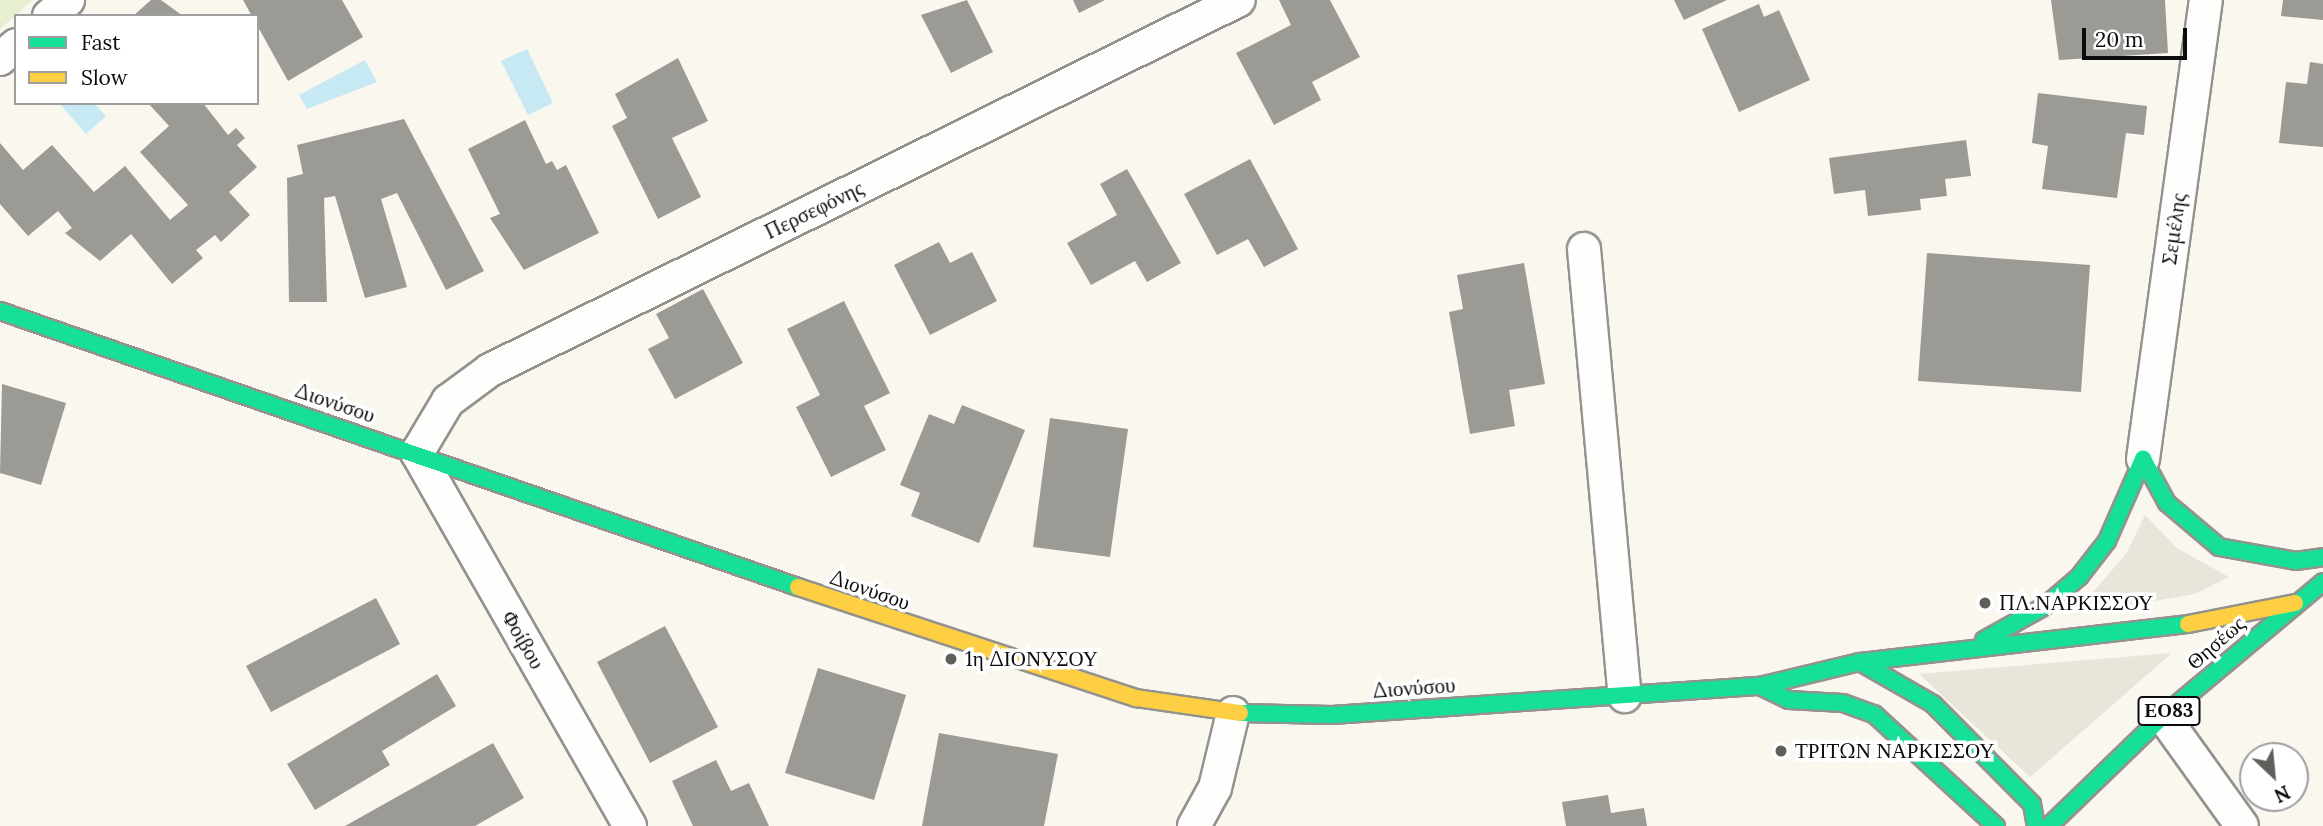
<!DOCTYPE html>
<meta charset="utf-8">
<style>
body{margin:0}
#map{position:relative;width:2323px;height:826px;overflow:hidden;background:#faf7ef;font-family:Lora,serif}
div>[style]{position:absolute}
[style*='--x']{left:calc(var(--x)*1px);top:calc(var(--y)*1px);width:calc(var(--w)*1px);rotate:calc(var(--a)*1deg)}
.green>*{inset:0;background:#e6efd0}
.plaza>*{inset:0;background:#eae5db}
.water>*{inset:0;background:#c6e9f3}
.building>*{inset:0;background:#9c9a95}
.roads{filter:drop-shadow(2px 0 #93928e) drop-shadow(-2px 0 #93928e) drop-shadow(0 2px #93928e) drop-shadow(0 -2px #93928e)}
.street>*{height:32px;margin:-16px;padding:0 16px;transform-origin:16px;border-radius:16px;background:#fefefd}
.fast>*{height:16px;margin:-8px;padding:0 8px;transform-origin:8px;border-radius:8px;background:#16e098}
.slow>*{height:16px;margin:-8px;padding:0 8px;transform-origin:8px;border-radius:8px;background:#ffcf43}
.dots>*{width:19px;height:19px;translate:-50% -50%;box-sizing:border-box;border:4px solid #fff;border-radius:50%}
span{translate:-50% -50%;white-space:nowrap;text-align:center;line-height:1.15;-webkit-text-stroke:7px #fff;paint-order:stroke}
.shield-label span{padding:2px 5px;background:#fff;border:2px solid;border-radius:5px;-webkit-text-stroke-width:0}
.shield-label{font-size:19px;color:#0c0c0c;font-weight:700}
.street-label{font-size:21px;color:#0c0c0c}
.poi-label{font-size:21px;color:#0c0c0c}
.left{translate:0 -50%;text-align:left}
.legend{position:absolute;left:14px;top:14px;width:245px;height:91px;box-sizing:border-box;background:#fff;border:2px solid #9e9e9e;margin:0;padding:9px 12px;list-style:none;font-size:21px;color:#0c0c0c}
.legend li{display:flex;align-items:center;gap:14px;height:35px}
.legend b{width:35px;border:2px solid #9e9e9e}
.north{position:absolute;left:2239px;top:742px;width:70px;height:70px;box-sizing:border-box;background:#fff;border:2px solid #9e9e9e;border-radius:50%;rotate:154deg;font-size:19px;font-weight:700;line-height:28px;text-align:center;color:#0c0c0c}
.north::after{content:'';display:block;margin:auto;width:24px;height:32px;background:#5f5e5b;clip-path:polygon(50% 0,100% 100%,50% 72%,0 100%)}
.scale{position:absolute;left:2082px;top:28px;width:105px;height:32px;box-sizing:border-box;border:4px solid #0c0c0c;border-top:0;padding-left:9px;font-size:21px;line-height:24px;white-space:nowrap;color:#0c0c0c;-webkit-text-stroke:5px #fff;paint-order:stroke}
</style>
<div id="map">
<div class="green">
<div style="clip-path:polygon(0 0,33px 0,0 29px)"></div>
</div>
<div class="plaza">
<div style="clip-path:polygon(2145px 515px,2177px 548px,2229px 577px,2195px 594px,2073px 615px,2126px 554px)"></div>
<div style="clip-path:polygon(2172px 653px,2030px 777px,1919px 674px)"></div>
</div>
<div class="water">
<div style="clip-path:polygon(527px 49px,553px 103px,528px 115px,501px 61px)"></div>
<div style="clip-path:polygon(365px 60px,377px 82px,307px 109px,299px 95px)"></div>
<div style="clip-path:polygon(59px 103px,94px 103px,106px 116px,86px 134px)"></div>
</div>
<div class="building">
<div style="clip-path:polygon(151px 0,161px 0,183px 16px,133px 16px)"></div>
<div style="clip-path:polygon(243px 0,342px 0,363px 37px,288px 81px)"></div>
<div style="clip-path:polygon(967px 0,993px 52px,951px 73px,921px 15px)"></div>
<div style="clip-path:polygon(1073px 0,1105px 0,1079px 13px)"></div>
<div style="clip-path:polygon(1279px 0,1330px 0,1360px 57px,1312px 82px,1321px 100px,1274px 125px,1236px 53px,1291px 25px)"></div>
<div style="clip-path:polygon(1674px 0,1727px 0,1684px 20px)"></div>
<div style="clip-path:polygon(2051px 0,2165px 0,2168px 53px,2059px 60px)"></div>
<div style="clip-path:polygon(2283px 0,2323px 0,2323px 20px,2281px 16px)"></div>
<div style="clip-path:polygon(1759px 4px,1764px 17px,1779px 10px,1810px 80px,1739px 112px,1702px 29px)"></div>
<div style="clip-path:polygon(678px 58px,708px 121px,672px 138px,701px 197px,658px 219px,612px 126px,627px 118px,615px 94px)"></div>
<div style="clip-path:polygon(2310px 62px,2323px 64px,2323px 147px,2279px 143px,2286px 82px,2307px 84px)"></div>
<div style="clip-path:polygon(2038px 93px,2147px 106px,2144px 135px,2126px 133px,2117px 198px,2042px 189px,2048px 146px,2032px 143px)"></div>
<div style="clip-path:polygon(148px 103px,203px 103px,228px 135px,236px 128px,245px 138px,237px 145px,257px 167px,229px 192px,250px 215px,221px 242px,215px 235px,196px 250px,203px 258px,172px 284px,131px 234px,100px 261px,65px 233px,72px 228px,58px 211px,28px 236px,0 204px,0 143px,23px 170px,52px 145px,94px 192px,125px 166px,170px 220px,188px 205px,140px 152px,169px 126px)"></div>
<div style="clip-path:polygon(404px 119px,484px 271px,446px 290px,397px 193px,381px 199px,407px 287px,365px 298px,335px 196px,324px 198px,327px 302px,289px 302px,287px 178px,303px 174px,297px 145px)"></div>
<div style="clip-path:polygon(525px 120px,546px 164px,552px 161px,557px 170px,566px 165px,599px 233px,524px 270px,490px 218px,500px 214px,468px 149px)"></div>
<div style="clip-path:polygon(1966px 140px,1971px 176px,1945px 179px,1947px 196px,1920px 199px,1921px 210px,1868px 216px,1865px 190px,1834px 194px,1829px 158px)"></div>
<div style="clip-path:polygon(1250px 159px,1298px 249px,1264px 267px,1248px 239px,1217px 255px,1184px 194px)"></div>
<div style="clip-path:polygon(1127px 169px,1181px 263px,1147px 282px,1135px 261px,1091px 285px,1067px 243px,1117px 215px,1100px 184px)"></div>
<div style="clip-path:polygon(939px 242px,950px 263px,972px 252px,997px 301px,930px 335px,894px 265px)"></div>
<div style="clip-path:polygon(1927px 253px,2090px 265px,2081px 392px,1918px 381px)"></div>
<div style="clip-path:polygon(1524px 263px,1545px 384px,1509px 390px,1515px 426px,1470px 434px,1449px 312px,1463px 309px,1457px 275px)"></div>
<div style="clip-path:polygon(703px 289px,743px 363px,675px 399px,648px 349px,669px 338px,656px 314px)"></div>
<div style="clip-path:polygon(844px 301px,890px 393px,864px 406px,886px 450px,831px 477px,796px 407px,820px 395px,787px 329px)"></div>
<div style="clip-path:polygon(2px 384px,66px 403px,41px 485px,0 473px)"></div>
<div style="clip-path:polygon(962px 405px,1025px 430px,979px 543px,911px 516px,920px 493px,900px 485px,929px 414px,954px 424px)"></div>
<div style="clip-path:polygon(1050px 418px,1128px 429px,1110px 557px,1033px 547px)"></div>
<div style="clip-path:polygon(376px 598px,400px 644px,271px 712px,246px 666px)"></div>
<div style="clip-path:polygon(665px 626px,718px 727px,650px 763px,597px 662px)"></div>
<div style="clip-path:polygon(818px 668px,906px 695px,874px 800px,785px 773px)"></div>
<div style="clip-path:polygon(437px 674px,456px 706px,382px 751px,390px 765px,315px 810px,287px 764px)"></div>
<div style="clip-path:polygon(939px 733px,1058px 754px,1044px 826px,922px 826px)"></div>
<div style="clip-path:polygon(493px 743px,524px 798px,475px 826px,345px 826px)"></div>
<div style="clip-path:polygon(716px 760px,731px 791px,749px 783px,769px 826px,693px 826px,672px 781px)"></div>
<div style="clip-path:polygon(1608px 795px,1611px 813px,1644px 808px,1647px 826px,1566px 826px,1562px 802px)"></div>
</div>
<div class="roads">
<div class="street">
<div style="--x:49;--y:16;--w:25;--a:-40"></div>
<div style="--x:0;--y:59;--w:21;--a:-41"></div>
<div style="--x:1584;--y:249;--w:449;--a:84.8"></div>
<div style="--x:2143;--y:459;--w:463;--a:-82.2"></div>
<div style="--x:2163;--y:716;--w:135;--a:54.3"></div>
<div style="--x:630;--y:826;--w:430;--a:-119.7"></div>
<div style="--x:417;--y:453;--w:61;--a:-59.2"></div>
<div style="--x:448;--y:401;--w:52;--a:-36.4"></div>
<div style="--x:490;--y:370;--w:835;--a:-26.29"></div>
<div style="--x:1194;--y:826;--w:43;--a:-61.1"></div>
<div style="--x:1215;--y:788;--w:77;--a:-76.5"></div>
</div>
<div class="fast">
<div style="--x:0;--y:311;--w:844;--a:19.08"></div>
<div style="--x:2143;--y:459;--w:50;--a:61.4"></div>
<div style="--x:2167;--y:503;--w:68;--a:40.2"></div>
<div style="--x:2219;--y:547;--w:78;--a:10.3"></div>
<div style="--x:2296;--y:561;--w:27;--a:-8"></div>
<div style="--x:1984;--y:640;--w:70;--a:-29.1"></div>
<div style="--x:2045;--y:606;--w:45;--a:-40.5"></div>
<div style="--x:2079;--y:577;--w:46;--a:-52.1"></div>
<div style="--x:2107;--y:541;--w:90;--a:-66.3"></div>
<div style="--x:1860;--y:662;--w:84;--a:29.9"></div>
<div style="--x:1933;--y:704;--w:141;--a:45.3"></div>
<div style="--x:2032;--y:804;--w:22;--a:80"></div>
<div style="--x:1760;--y:686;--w:32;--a:26"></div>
<div style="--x:1789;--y:700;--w:54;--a:3.2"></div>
<div style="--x:1843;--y:703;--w:33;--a:20"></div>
<div style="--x:1874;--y:714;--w:166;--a:42.6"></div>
<div style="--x:1240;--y:713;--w:92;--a:1.2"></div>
<div style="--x:1332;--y:715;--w:429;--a:-3.9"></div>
<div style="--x:1760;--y:686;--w:103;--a:-13.5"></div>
<div style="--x:1860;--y:662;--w:330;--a:-6.6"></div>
<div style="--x:2049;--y:826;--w:158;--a:-44"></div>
<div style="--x:2163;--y:716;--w:209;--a:-39.9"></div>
</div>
<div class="slow">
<div style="--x:798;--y:587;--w:356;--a:18.2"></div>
<div style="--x:1136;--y:698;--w:105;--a:8.2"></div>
<div style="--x:2188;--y:624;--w:109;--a:-11.1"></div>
</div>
</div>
<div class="dots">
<div style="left:1985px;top:603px;background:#5f5e5b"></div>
<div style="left:951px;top:659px;background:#5f5e5b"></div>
<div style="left:1781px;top:751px;background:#5f5e5b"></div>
</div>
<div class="shield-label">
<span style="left:2169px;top:711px">ΕΟ83</span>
</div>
<div class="street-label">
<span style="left:814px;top:210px;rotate:-26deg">Περσεφόνης</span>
<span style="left:2174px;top:229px;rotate:-82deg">Σεμέλης</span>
<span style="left:335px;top:403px;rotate:19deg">Διονύσου</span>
<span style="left:870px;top:590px;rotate:19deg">Διονύσου</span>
<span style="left:523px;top:640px;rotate:60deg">Φοίβου</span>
<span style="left:2216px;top:643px;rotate:-41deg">Θησέως</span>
<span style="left:1414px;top:688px;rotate:-4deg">Διονύσου</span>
</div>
<div class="poi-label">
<span class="left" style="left:1999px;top:603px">ΠΛ.ΝΑΡΚΙΣΣΟΥ</span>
<span class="left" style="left:965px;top:659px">1η ΔΙΟΝΥΣΟΥ</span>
<span class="left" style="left:1795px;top:751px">ΤΡΙΤΩΝ ΝΑΡΚΙΣΣΟΥ</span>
</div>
<ul class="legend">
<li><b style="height:9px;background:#16e098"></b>Fast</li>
<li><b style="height:9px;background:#ffcf43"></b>Slow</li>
</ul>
<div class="north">N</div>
<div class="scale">20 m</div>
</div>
